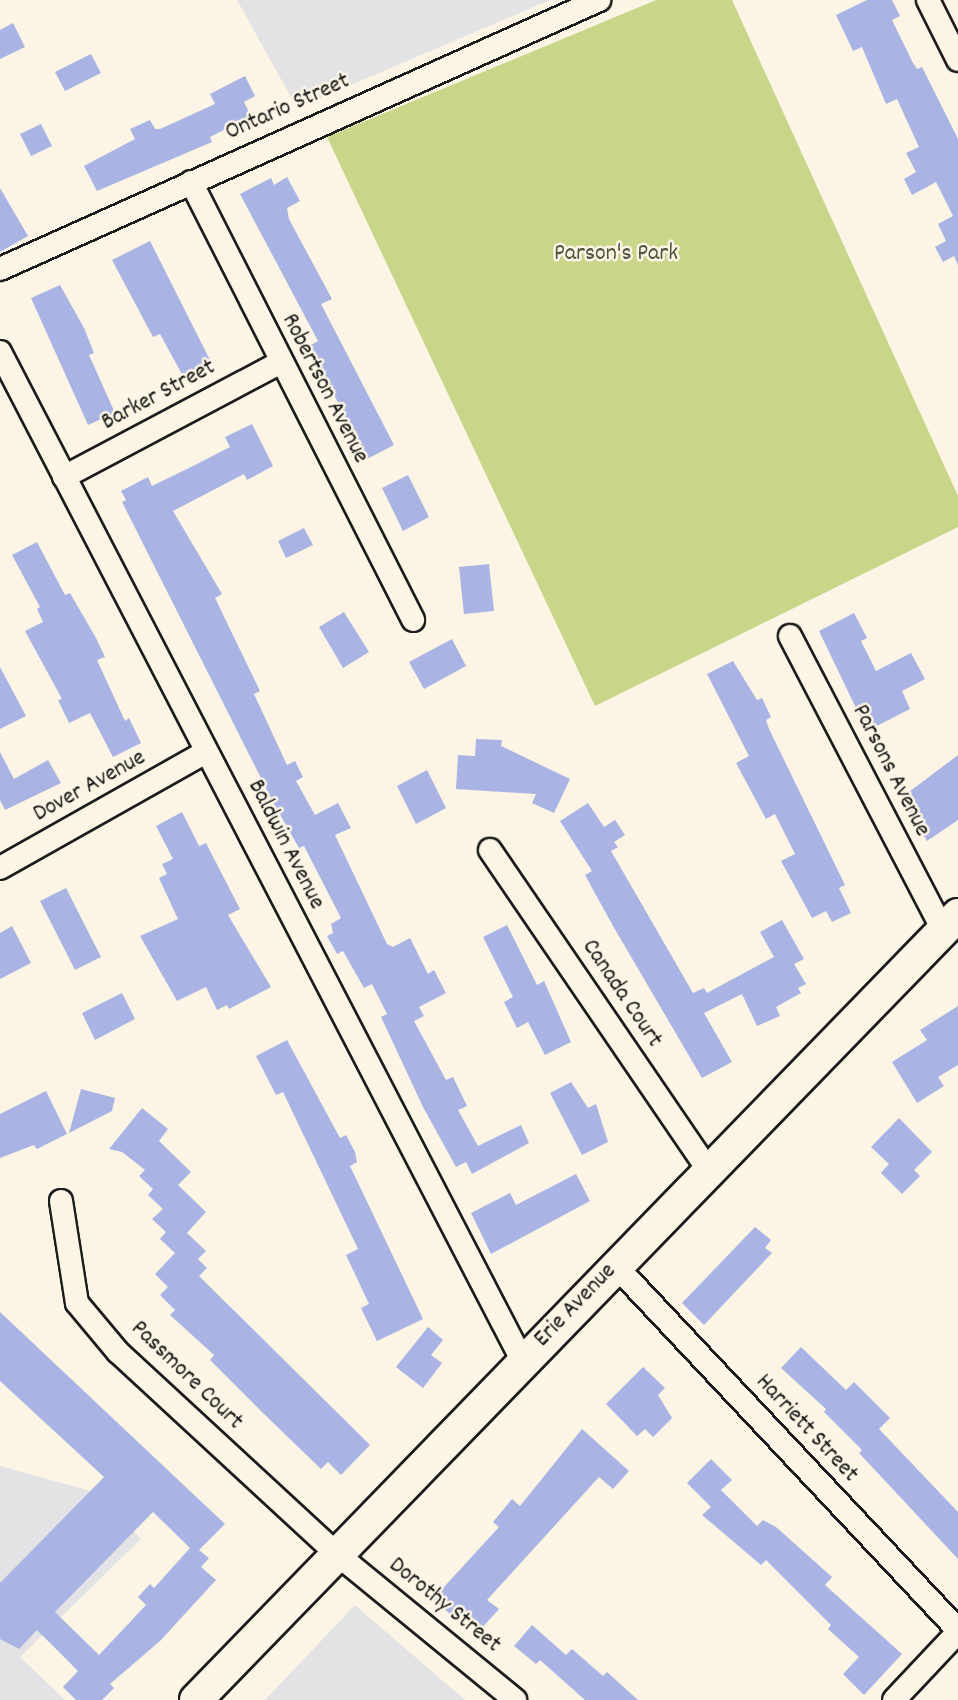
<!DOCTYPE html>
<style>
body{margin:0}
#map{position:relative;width:958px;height:1700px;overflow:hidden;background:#fcf5e5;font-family:Dekko,sans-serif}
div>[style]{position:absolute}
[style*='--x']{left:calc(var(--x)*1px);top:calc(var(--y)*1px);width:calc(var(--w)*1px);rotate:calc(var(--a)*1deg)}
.built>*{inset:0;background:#e3e2e5}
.green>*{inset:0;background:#c9d68a}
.building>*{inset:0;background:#a9b4e4}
.roads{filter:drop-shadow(2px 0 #1c1c1c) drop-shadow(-2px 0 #1c1c1c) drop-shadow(0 2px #1c1c1c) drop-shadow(0 -2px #1c1c1c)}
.minor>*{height:22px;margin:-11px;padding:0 11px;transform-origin:11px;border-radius:11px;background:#fcf5e5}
.secondary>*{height:32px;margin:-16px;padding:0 16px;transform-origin:16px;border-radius:16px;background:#fcf5e5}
span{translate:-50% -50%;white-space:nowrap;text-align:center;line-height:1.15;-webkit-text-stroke:5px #fcf5e5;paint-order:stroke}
.street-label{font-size:24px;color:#1c1c1c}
.park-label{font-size:24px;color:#50543d}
</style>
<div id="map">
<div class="built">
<div style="clip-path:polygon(237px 0,550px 0,297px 108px)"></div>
<div style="clip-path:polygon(0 1466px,94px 1492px,141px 1539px,20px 1657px,65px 1700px,0 1700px)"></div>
<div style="clip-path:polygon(355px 1605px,465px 1700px,265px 1700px)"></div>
</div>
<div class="green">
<div style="clip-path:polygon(656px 0,732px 0,958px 496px,958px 527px,595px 706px,327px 137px)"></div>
</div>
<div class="building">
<div style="clip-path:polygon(867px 0,892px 0,900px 16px,892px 20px,913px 63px,917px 69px,922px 67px,958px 139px,958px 265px,954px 256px,943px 262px,935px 247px,946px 241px,938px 224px,953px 216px,936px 182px,912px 195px,904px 179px,916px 172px,906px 153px,919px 147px,897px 99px,886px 104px,862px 47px,853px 51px,836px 15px)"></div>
<div style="clip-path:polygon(13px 23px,25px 47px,0 59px,0 30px)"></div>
<div style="clip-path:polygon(91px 54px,101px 73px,65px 91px,55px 72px)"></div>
<div style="clip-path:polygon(245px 76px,255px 96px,244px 102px,251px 116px,210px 137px,212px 142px,97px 191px,84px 166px,135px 139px,130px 129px,150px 120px,155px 129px,160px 129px,215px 104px,210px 94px)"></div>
<div style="clip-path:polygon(41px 124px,52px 146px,31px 156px,20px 134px)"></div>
<div style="clip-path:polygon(287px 177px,300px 201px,287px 208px,289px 219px,332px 299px,321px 304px,394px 445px,367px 459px,309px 346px,318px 341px,240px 194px,271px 178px,274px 185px)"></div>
<div style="clip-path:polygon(0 188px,28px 236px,0 252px)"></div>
<div style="clip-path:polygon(150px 241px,211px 362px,184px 378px,160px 334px,153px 337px,112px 260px)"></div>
<div style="clip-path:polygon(60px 285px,84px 328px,94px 353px,89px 355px,115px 413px,88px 425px,31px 298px)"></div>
<div style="clip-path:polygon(252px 424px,273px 466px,247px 480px,244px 474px,173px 511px,222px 594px,215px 598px,260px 691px,254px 694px,287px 765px,295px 761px,303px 777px,296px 781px,315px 815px,338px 803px,351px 828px,335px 835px,387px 944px,393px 947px,410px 938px,428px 974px,434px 970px,446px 993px,419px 1007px,424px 1016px,414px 1021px,446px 1080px,453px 1077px,467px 1106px,458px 1110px,478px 1146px,521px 1125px,529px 1143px,472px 1174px,466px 1162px,456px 1167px,423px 1107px,381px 1017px,387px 1014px,372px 984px,364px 988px,343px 951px,337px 954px,327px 936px,333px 933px,331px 924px,341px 918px,304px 846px,299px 848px,274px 804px,122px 502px,126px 500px,121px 491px,148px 477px,152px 486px,195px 465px,230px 447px,225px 437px)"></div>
<div style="clip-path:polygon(408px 475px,429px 517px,403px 531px,382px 488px)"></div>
<div style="clip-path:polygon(304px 528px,313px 545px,286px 558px,278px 541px)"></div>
<div style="clip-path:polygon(37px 542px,65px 595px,70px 593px,96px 638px,105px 657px,97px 660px,125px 721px,129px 718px,141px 743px,113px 757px,90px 713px,69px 723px,58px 700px,62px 699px,25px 631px,43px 622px,37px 609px,40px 607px,12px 555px)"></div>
<div style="clip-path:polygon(489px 564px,494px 611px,464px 614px,459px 567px)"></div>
<div style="clip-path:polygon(344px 612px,369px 652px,343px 668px,319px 627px)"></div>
<div style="clip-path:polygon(854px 613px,867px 638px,861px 641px,876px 671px,911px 653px,925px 679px,902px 691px,910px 709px,867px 731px,819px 631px)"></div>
<div style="clip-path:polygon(452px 639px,466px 666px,424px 689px,409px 662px)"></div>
<div style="clip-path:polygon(733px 661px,757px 700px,762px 698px,771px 717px,766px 720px,769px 729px,845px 885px,839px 888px,851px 913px,832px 922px,826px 911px,812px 918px,781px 861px,795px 854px,775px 814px,766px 819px,736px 763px,749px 756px,707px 674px)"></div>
<div style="clip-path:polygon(0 667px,26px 716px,0 729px)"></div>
<div style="clip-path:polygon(476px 739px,502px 740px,501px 746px,570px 779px,554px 813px,532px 803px,536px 794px,456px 789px,458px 755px,475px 756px)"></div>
<div style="clip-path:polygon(0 752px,14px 779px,48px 760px,61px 783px,5px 810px,0 800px)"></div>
<div style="clip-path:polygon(958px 755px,958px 820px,927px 841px,901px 798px)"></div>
<div style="clip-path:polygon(427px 770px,446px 808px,416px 824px,397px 786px)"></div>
<div style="clip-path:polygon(588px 803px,604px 827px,615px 820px,625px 835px,614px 842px,618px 847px,611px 851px,693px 993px,704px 988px,707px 993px,774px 957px,760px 932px,782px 920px,804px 959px,794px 964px,806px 984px,798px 988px,801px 993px,776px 1007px,780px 1016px,757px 1026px,742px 994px,704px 1013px,732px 1062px,702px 1078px,613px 926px,585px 875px,592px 871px,560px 821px)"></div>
<div style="clip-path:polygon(182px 812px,199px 846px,206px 843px,225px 880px,240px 909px,228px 915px,271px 987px,229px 1009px,227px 1005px,217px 1010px,206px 987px,177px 1001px,140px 936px,178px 919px,159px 878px,167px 874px,162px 864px,173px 859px,156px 826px)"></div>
<div style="clip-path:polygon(66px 888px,101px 957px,75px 970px,40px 901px)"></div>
<div style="clip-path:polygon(507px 925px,537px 985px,544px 981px,571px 1042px,545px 1055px,528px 1022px,517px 1028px,504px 1002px,513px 997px,483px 937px)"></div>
<div style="clip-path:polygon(12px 926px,31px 963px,0 979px,0 933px)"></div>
<div style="clip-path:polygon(122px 993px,135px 1019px,95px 1040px,82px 1013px)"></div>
<div style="clip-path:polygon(958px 1006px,958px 1065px,938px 1077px,944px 1086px,917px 1103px,892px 1062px,927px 1040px,920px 1030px)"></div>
<div style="clip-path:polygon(287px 1040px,340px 1138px,346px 1135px,355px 1152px,357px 1162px,350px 1166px,423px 1319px,377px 1341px,361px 1308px,369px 1304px,346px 1255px,358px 1249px,283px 1092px,276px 1095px,256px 1056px)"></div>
<div style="clip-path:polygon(571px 1082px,588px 1108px,596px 1104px,608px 1142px,582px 1155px,550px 1093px)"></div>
<div style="clip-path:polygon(81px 1089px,115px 1098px,112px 1111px,69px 1133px)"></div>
<div style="clip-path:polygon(46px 1091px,67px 1134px,37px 1149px,34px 1145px,0 1158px,0 1114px)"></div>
<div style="clip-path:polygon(142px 1108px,168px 1129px,159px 1141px,191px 1172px,178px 1185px,206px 1212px,187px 1233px,206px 1251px,198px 1259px,207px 1268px,199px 1276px,370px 1445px,341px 1475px,328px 1462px,321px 1469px,264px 1414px,210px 1360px,214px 1355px,170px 1315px,175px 1310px,160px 1295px,168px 1287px,155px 1274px,175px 1253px,160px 1239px,166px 1232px,152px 1219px,163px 1209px,148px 1195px,153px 1189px,139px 1176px,145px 1170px,122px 1152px,109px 1149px)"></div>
<div style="clip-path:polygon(899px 1118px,932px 1152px,914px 1170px,920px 1176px,902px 1194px,881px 1173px,889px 1164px,871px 1147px)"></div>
<div style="clip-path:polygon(576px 1174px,590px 1201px,491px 1254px,471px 1213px,510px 1193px,516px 1205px)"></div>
<div style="clip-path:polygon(755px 1227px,771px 1240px,765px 1248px,772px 1253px,704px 1325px,682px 1303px)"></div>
<div style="clip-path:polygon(evenodd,0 1312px,225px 1524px,199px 1550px,209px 1558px,201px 1567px,216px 1580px,160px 1641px,110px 1684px,114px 1688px,102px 1700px,76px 1700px,63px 1687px,78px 1671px,37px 1630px,19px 1649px,0 1639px,0 1583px,104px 1477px,0 1381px,0 1312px,153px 1512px,190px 1548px,154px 1588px,150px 1584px,138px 1597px,146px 1605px,99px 1655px,55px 1612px,153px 1512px)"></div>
<div style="clip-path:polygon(428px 1327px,443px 1340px,431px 1355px,442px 1363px,423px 1388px,396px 1367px)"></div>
<div style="clip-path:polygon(801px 1347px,846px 1390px,854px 1382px,890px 1418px,879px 1429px,958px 1512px,958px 1559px,859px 1453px,862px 1450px,824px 1412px,826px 1409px,781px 1368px)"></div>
<div style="clip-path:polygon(643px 1367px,665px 1388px,658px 1395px,672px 1418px,653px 1437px,645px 1429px,637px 1436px,606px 1404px)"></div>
<div style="clip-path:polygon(582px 1429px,629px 1471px,613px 1489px,599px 1477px,487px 1600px,499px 1609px,481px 1629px,465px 1615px,459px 1622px,433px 1599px,499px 1527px,493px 1522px,512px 1499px,520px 1506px)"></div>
<div style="clip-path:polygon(711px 1459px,732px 1480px,721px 1490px,757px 1526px,763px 1520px,776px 1527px,832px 1577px,825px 1585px,902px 1654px,864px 1695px,843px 1674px,859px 1657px,828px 1629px,831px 1625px,766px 1560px,761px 1565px,702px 1515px,711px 1507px,687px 1483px)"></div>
<div style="clip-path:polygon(532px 1625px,566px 1655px,572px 1649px,603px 1676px,607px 1672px,638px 1700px,585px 1700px,540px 1660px,536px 1664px,514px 1646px)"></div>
</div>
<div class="roads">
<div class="minor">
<div style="--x:928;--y:0;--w:67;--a:63.4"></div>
<div style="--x:191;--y:182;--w:491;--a:63.1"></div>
<div style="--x:0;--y:269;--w:657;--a:-24.18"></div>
<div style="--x:0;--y:352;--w:1137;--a:62.62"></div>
<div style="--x:64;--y:477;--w:243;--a:-27.9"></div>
<div style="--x:790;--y:636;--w:331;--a:62.5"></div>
<div style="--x:490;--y:850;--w:385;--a:55.7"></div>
<div style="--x:0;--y:868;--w:236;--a:-29.4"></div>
<div style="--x:61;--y:1201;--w:103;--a:81.1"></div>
<div style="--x:77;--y:1303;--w:64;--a:50.1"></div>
<div style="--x:118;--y:1352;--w:299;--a:42.7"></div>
<div style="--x:338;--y:1555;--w:229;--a:39.3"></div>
<div style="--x:615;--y:1265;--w:501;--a:46.78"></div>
<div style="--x:894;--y:1700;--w:93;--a:-46.7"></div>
</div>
<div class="secondary">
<div style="--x:196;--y:1700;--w:1094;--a:-45.85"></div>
</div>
</div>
<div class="street-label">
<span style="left:288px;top:108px;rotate:-24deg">Ontario Street</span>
<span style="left:324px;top:389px;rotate:63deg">Robertson Avenue</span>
<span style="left:159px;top:396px;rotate:-28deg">Barker Street</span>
<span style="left:890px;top:771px;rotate:63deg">Parsons Avenue</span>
<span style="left:90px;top:787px;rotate:-29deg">Dover Avenue</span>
<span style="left:285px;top:845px;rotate:63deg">Baldwin Avenue</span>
<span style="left:621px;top:994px;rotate:56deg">Canada Court</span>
<span style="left:576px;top:1306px;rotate:-46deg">Erie Avenue</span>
<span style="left:186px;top:1376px;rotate:44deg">Passmore Court</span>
<span style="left:806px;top:1429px;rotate:47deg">Harriett Street</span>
<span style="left:444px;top:1606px;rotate:39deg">Dorothy Street</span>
</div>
<div class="park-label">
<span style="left:616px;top:255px">Parson's Park</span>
</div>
</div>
